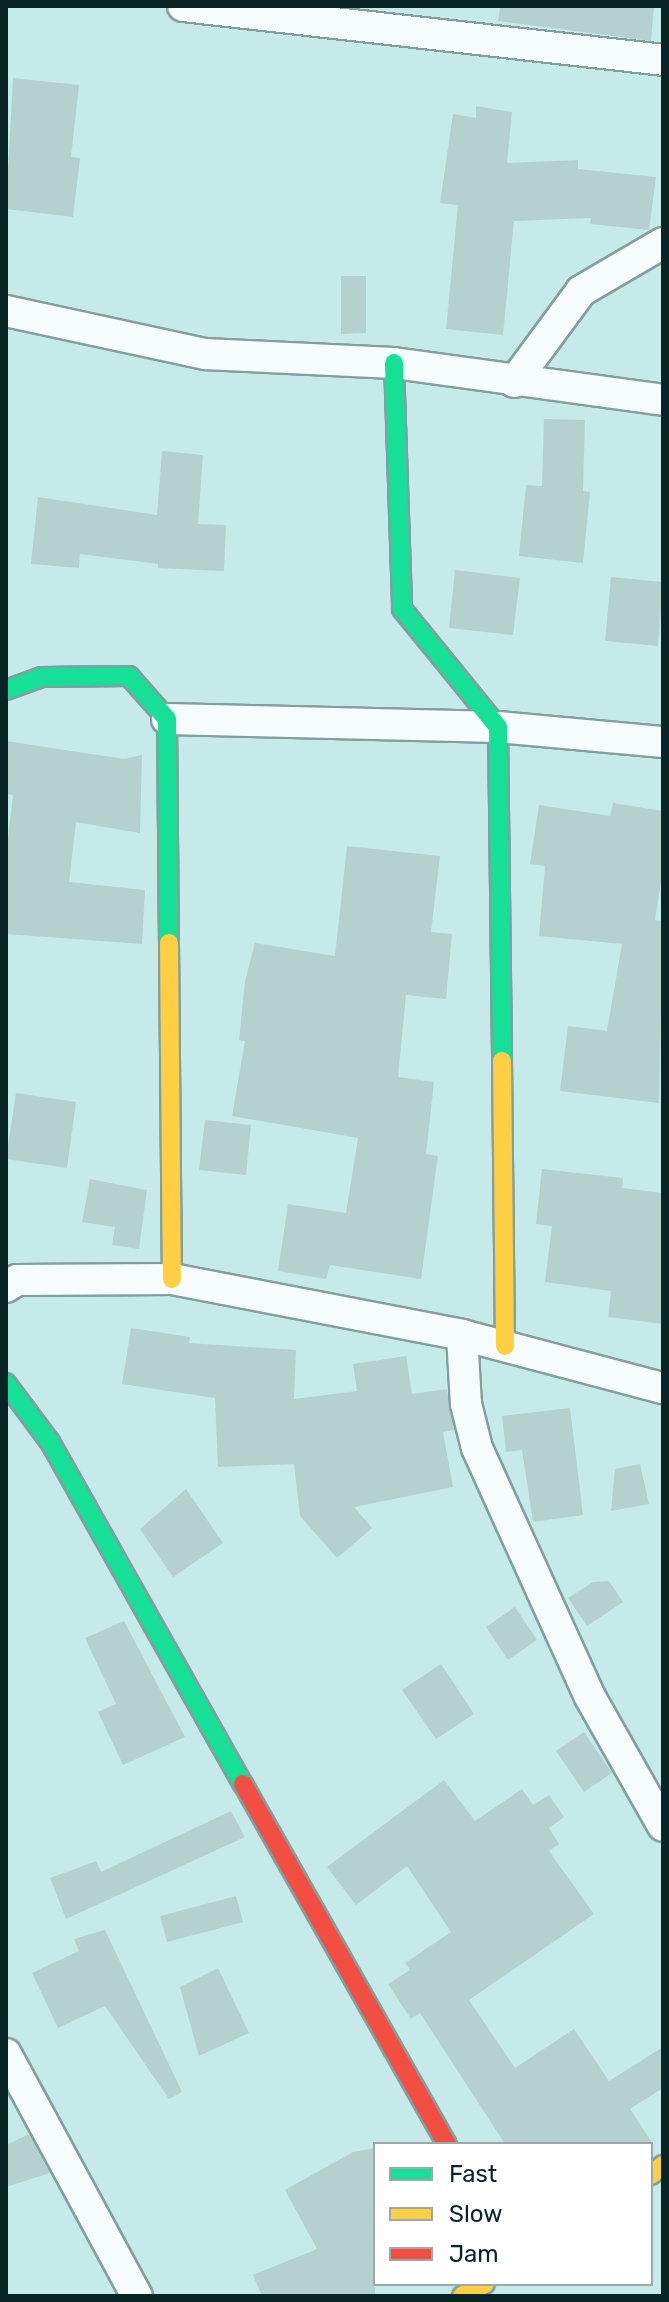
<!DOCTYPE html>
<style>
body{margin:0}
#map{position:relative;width:669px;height:2302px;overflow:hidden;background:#c6eae9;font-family:Rubik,sans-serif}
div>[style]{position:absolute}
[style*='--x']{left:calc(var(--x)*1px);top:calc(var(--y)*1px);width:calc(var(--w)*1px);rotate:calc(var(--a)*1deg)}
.building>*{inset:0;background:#b4d1d0}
.roads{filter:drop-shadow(2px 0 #829f9e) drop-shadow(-2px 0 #829f9e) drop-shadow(0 2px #829f9e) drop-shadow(0 -2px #829f9e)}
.street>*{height:30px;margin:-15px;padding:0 15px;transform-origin:15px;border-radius:15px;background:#f6fcfc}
.fast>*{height:18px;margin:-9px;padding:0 9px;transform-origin:9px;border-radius:9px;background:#16e098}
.slow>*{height:18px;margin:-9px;padding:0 9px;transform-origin:9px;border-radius:9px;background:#ffcf43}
.jam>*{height:18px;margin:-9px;padding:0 9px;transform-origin:9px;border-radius:9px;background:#f24e42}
span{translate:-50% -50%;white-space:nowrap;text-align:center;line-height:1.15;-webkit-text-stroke:6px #fff;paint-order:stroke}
.frame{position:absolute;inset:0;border:8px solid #092424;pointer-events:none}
.legend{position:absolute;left:373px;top:2142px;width:280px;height:144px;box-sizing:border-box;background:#fff;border:2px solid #9da7a7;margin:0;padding:10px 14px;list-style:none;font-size:24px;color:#092424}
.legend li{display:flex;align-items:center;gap:16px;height:40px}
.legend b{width:40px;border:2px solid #9da7a7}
</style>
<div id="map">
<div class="building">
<div style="clip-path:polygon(500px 6px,654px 6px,651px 41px,498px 21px)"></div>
<div style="clip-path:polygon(13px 78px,79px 85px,71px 157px,80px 158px,73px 217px,6px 209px)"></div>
<div style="clip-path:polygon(476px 106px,512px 112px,507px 163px,578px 160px,578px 169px,656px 177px,649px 230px,590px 224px,591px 218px,514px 221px,503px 335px,446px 329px,458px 205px,440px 203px,453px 114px,476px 118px)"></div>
<div style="clip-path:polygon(341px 276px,366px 276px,366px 333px,341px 334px)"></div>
<div style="clip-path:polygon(544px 419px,585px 420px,583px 491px,590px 492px,583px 563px,519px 556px,526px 485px,542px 486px)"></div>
<div style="clip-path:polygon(162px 451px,203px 455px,198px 524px,226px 525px,224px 571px,158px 568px,158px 564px,80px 554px,79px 568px,31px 564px,38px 497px,157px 515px)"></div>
<div style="clip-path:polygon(455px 570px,520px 578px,513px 635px,449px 628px)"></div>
<div style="clip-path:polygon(611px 577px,663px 582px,658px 646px,605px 641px)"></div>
<div style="clip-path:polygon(6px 741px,124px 759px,142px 755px,140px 833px,76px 822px,69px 882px,145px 890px,142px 944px,6px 934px,6px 855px,13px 795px,6px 794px)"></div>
<div style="clip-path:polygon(613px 803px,663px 811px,663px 870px,655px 920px,663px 921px,659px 1103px,560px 1091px,568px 1026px,607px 1031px,622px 944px,539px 936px,545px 866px,530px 864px,539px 805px,610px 816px)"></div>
<div style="clip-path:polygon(347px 846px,440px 856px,431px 932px,452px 934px,446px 999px,406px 995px,398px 1077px,434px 1082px,426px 1154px,438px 1156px,421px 1279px,330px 1265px,326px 1279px,278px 1271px,288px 1204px,346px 1213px,358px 1138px,232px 1116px,245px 1041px,239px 1040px,245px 981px,255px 943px,335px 956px)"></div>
<div style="clip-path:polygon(16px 1093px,76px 1102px,67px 1168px,6px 1159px)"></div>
<div style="clip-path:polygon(205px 1120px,251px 1125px,246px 1175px,199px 1170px)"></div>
<div style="clip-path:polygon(542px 1169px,623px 1178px,622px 1188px,663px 1193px,663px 1324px,608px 1317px,611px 1291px,545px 1282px,552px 1226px,536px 1224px)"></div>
<div style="clip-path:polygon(90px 1179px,147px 1190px,139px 1249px,112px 1245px,115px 1227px,82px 1222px)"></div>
<div style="clip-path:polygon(131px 1328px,190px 1337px,189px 1343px,296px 1350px,294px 1399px,357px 1391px,353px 1364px,406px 1356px,412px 1394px,447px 1389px,454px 1430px,443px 1432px,453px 1487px,354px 1507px,372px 1528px,337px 1558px,300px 1516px,294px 1464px,218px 1467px,215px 1398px,122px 1384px)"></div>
<div style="clip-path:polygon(570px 1408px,583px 1515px,533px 1522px,522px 1450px,506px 1452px,502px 1416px)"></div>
<div style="clip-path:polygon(640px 1464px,649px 1504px,611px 1511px,615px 1469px)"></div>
<div style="clip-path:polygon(186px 1489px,223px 1543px,173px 1577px,140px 1529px)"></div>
<div style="clip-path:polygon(609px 1581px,623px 1602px,587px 1626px,568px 1598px,593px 1582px)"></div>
<div style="clip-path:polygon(515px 1607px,537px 1640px,508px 1660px,486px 1627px)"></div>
<div style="clip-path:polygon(124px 1621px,185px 1737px,123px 1765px,98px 1712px,116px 1704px,85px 1638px)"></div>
<div style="clip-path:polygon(441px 1664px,474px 1714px,436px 1739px,402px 1690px)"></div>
<div style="clip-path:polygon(584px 1732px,612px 1773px,584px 1792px,556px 1751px)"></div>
<div style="clip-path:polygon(444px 1780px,475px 1821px,522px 1789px,533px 1805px,549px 1795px,564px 1817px,549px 1828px,559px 1844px,549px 1851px,594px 1914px,469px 2000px,515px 2068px,574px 2029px,609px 2081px,663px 2047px,663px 2088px,630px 2109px,653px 2144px,505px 2144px,420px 2013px,411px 2019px,388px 1984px,410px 1970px,405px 1963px,451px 1932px,407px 1866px,356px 1905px,327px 1867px)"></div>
<div style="clip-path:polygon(231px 1811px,245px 1837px,66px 1919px,50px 1878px,96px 1861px,101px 1872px)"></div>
<div style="clip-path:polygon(236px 1896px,243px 1922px,167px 1942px,160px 1916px)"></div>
<div style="clip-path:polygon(105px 1930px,182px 2092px,169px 2099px,105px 2006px,58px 2028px,32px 1973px,79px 1951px,74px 1939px)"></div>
<div style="clip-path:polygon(218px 1968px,249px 2033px,199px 2056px,180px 1987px)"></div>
<div style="clip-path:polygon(29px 2134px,50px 2173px,6px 2187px,6px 2145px)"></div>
<div style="clip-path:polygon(375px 2148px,375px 2296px,262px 2296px,253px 2275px,317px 2249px,285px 2190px,353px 2152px)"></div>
</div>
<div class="roads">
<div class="street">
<div style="--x:183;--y:6;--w:483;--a:6.4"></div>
<div style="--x:6;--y:311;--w:204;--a:12.2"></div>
<div style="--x:205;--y:354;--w:189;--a:2.7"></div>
<div style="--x:394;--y:363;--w:272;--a:7.8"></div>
<div style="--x:514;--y:382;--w:113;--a:-53.6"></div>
<div style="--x:581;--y:291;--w:95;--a:-30.3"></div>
<div style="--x:167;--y:719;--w:331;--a:1.4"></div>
<div style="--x:498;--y:727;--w:166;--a:5.2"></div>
<div style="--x:6;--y:1287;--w:13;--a:-32"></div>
<div style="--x:17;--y:1280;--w:155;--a:-0.4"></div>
<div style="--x:172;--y:1279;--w:295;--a:10.9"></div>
<div style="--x:462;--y:1335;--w:208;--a:14.8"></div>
<div style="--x:462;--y:1335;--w:69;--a:86.7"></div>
<div style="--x:466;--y:1404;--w:45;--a:76"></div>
<div style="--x:477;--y:1448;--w:273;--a:65.6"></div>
<div style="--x:590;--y:1697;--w:148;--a:60.5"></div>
<div style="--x:6;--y:2054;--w:275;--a:61.6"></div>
</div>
<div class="fast">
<div style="--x:394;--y:363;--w:246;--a:88.1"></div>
<div style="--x:402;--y:609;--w:152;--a:50.9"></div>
<div style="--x:498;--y:727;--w:334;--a:89.3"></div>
<div style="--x:6;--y:690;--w:38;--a:-20"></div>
<div style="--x:42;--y:677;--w:87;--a:-0.7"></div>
<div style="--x:129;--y:676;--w:57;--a:48.5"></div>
<div style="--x:167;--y:719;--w:224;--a:89.5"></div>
<div style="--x:6;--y:1383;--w:74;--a:53.3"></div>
<div style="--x:50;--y:1442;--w:393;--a:60.6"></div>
</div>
<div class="slow">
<div style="--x:169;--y:943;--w:336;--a:89.5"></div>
<div style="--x:502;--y:1061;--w:285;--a:89.4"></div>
<div style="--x:651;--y:2175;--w:16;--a:-40"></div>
<div style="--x:462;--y:2296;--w:26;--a:-28"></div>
</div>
<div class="jam">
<div style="--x:243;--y:1784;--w:414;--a:60.5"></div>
</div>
</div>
<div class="frame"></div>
<ul class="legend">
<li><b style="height:10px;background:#16e098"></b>Fast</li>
<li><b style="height:10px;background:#ffcf43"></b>Slow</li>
<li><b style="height:10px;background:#f24e42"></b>Jam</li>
</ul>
</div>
